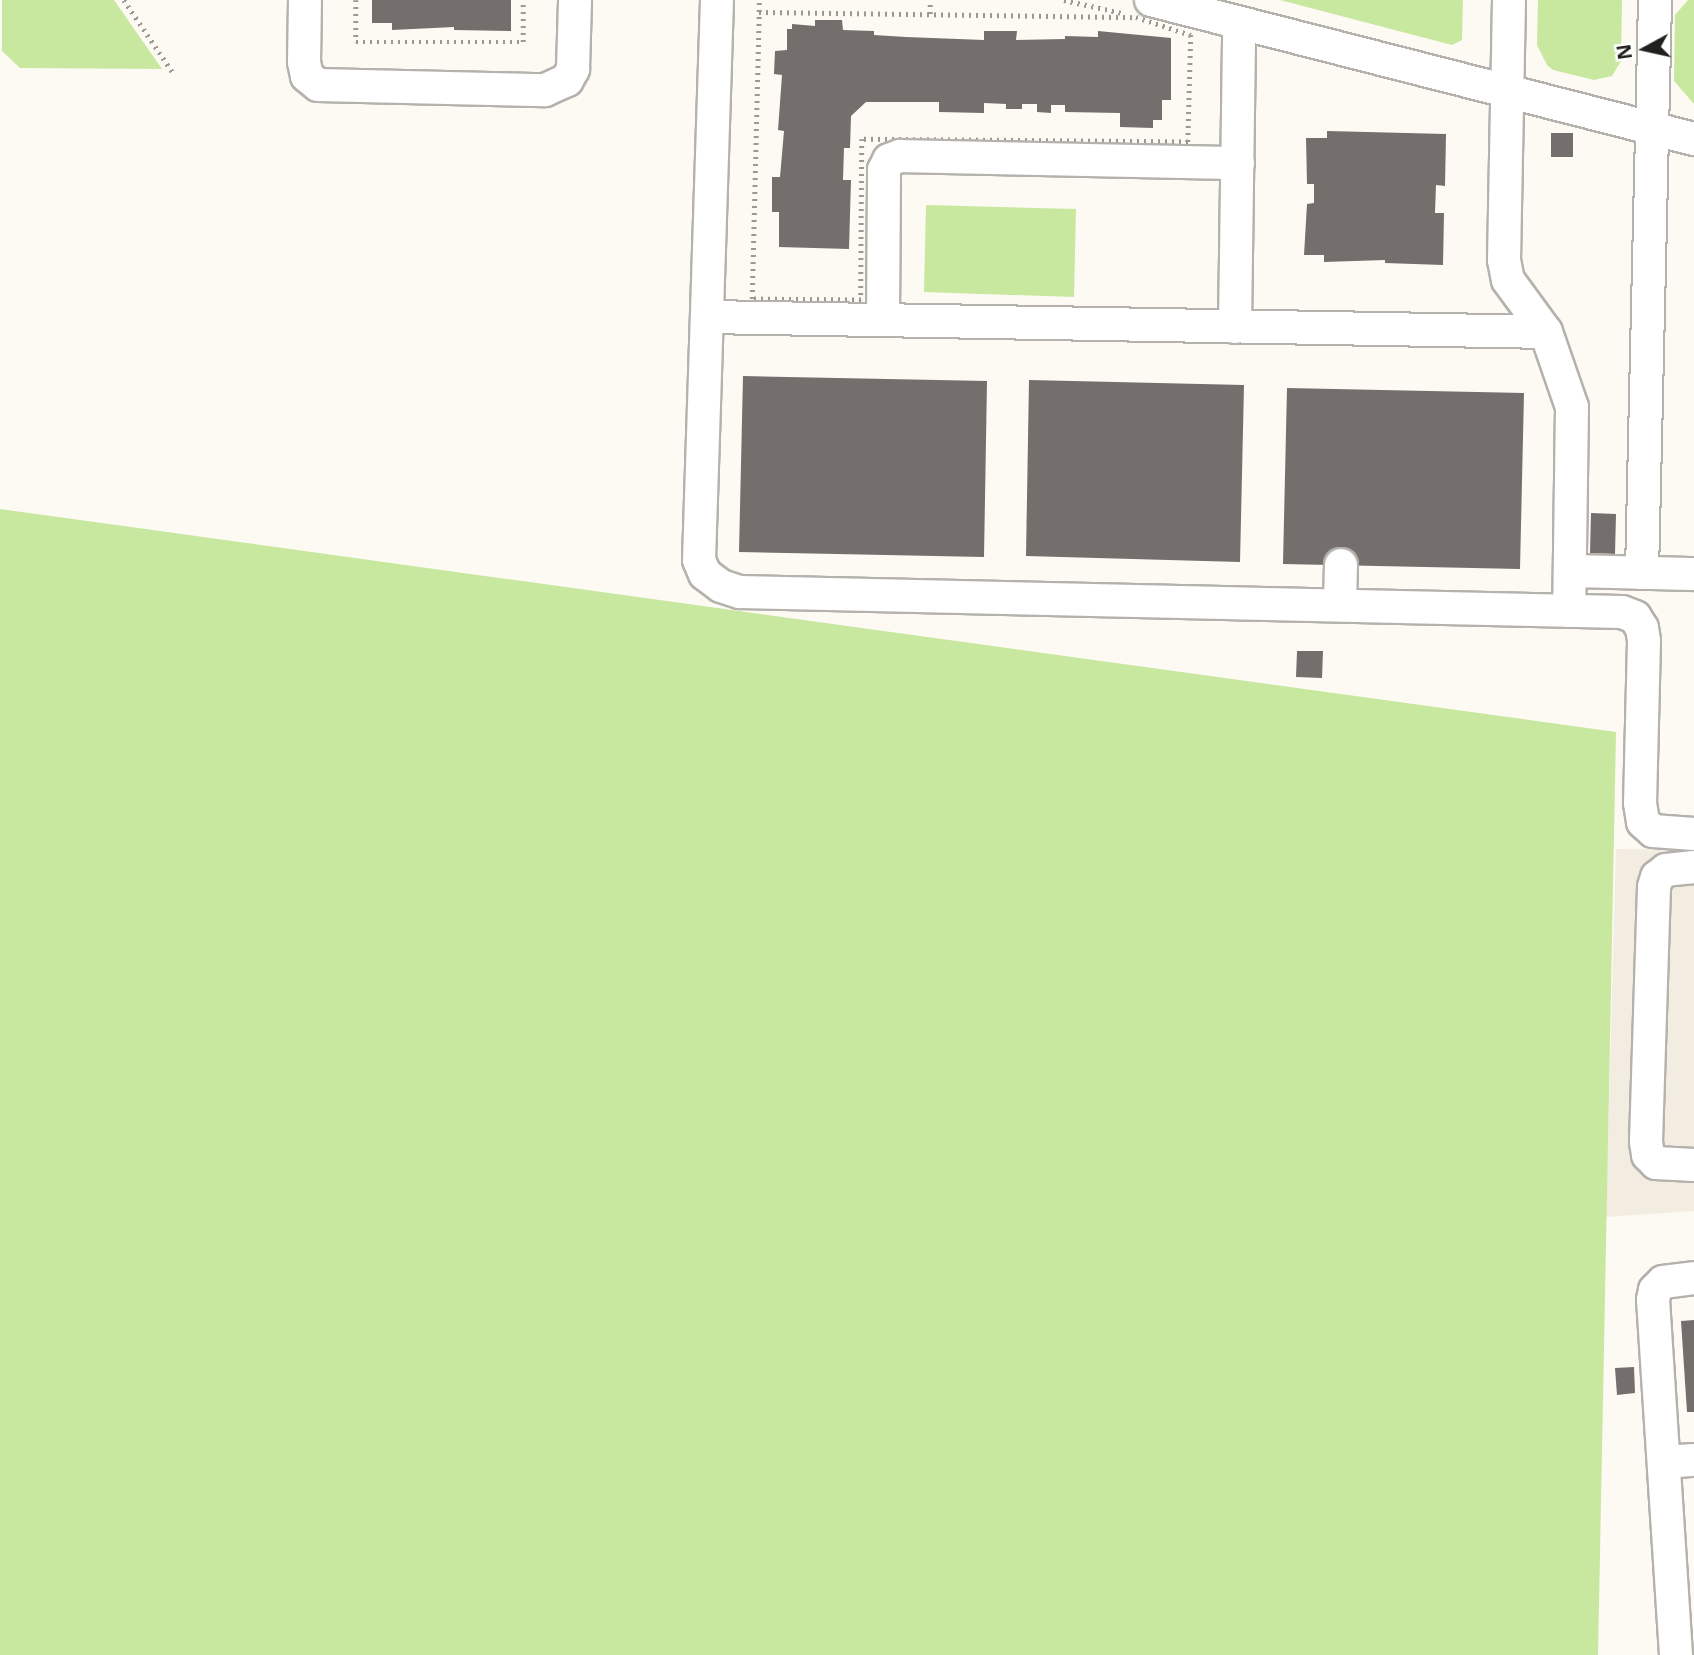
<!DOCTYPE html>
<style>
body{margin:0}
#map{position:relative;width:1694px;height:1655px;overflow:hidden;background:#fdfaf4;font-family:"Noto Sans",sans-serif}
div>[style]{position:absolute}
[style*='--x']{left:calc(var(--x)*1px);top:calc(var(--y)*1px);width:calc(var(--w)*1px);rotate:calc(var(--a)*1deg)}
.built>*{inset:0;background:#f3ece0}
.green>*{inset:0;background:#c8e79f}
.building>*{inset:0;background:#746e6c}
.path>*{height:4.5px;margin-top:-2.25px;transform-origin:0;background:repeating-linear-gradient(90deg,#9a9893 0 2px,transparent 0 7px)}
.roads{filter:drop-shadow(2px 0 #b5b2ad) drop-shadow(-2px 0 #b5b2ad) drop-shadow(0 2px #b5b2ad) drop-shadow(0 -2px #b5b2ad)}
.minor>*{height:32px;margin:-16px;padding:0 16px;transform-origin:16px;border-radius:16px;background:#fff}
span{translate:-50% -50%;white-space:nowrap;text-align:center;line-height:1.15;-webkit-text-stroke:5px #fff;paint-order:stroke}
.north{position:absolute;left:1610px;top:14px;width:70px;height:70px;-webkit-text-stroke:5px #fff;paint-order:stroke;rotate:262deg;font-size:19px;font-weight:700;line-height:28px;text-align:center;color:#21201e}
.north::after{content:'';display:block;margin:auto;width:24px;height:32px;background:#21201e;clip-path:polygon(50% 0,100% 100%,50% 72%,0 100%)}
</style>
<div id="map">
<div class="built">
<div style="clip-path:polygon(1616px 849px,1694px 850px,1694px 1211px,1606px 1217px)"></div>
</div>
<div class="green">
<div style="clip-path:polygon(2px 0,114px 0,162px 69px,20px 68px,2px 51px)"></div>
<div style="clip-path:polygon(1280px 0,1463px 0,1462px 40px,1452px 45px)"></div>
<div style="clip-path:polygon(1538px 0,1622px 0,1621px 61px,1612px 76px,1594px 80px,1553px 70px,1547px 65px,1537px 45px)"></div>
<div style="clip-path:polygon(1688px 0,1694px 0,1694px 104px,1674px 81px,1675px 15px)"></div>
<div style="clip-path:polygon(926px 205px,1076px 209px,1074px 297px,924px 292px)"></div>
<div style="clip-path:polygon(0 509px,1616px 732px,1598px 1655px,0 1655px)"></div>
</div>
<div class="building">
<div style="clip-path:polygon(372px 0,511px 0,511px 31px,454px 30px,454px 27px,392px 30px,392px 23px,372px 23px)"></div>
<div style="clip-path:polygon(815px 20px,842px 20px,843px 30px,874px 31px,874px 35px,906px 37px,984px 40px,984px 31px,1017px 31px,1016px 40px,1065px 39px,1065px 36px,1098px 37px,1098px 31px,1171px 38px,1171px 100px,1162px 100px,1162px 120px,1153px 120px,1153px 128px,1120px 127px,1120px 113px,1065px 112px,1065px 105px,1051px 105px,1051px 113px,1037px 112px,1037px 104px,1022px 104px,1022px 109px,1006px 109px,1006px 104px,984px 103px,984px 113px,939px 112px,939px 102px,866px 102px,851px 116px,850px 148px,844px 148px,843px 180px,851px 180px,849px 249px,779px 247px,779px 212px,772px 212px,772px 177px,780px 177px,784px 131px,778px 130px,782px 75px,774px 74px,775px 51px,787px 50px,787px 29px,792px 29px,792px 24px,815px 26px)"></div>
<div style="clip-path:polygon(1327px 131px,1446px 134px,1445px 186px,1436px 185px,1435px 213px,1444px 213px,1443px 265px,1385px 263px,1385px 260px,1324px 262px,1324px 255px,1304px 255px,1307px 204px,1314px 203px,1314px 184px,1307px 184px,1306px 138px,1327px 138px)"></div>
<div style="clip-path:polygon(1551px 133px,1573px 133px,1573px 157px,1551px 157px)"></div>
<div style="clip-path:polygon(743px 376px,987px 381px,984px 557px,739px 552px)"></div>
<div style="clip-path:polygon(1029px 380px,1244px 385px,1240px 562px,1026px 556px)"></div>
<div style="clip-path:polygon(1287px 388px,1524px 393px,1520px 569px,1283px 564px)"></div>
<div style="clip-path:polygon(1591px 513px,1616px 514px,1615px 554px,1590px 553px)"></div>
<div style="clip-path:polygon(1297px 651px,1323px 651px,1322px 678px,1296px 677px)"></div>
<div style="clip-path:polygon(1694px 1320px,1694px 1412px,1687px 1412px,1681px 1321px)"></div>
<div style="clip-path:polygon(1634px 1367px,1635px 1393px,1617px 1395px,1615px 1368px)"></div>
</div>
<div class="path">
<div style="--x:124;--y:0;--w:89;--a:56"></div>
<div style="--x:356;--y:0;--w:42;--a:90"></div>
<div style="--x:356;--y:42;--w:167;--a:0"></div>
<div style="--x:523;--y:42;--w:42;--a:-90"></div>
<div style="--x:1064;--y:0;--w:59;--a:12.6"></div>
<div style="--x:759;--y:12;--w:377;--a:0.8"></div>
<div style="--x:1136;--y:17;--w:58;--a:18.1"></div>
<div style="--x:1191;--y:35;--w:107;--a:91.6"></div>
<div style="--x:1188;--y:142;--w:326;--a:-179.5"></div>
<div style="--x:862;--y:139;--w:161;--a:90.4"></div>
<div style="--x:861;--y:300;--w:109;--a:-179.5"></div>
<div style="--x:752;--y:299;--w:287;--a:-88.6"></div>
<div style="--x:759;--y:12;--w:12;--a:-90"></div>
<div style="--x:930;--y:14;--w:14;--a:-90"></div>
</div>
<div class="roads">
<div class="minor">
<div style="--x:305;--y:0;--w:62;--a:90.9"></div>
<div style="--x:304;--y:62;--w:14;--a:78"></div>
<div style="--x:307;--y:76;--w:14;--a:39"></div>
<div style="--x:318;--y:85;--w:227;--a:1.3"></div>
<div style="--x:545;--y:90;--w:24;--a:-24"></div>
<div style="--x:567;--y:80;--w:13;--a:-61"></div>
<div style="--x:573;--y:69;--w:69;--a:-88.3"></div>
<div style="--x:717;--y:0;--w:560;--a:91.84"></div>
<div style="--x:699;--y:560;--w:15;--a:67"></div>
<div style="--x:705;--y:574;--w:20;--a:37"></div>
<div style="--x:721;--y:586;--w:20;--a:18"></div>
<div style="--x:740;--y:592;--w:882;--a:1.3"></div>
<div style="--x:1622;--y:612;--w:14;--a:21"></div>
<div style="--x:1635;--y:617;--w:13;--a:58"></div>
<div style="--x:1642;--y:628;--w:13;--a:81"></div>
<div style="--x:1644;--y:641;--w:162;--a:91.4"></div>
<div style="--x:1640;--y:803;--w:19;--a:81"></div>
<div style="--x:1643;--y:822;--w:13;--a:42"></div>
<div style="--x:1653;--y:831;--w:41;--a:4.2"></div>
<div style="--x:1151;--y:0;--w:561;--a:14.36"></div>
<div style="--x:1509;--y:0;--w:260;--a:91.1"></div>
<div style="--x:1504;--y:260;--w:20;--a:79"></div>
<div style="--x:1508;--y:280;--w:64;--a:53.8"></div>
<div style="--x:1546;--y:332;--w:79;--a:70.9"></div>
<div style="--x:1572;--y:407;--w:204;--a:90.8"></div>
<div style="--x:707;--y:317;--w:839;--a:1.02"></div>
<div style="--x:883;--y:320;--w:150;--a:-89.6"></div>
<div style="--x:884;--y:170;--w:11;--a:-63"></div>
<div style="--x:889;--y:160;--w:12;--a:-20"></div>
<div style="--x:900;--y:156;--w:338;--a:1.2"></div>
<div style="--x:1235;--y:327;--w:304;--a:-89.2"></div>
<div style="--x:1570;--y:571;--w:124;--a:1.4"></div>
<div style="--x:1642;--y:573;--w:573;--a:-88.7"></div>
<div style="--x:1340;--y:605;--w:40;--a:-88.6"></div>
<div style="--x:1694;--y:867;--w:28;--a:174"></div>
<div style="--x:1666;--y:870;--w:11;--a:142"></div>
<div style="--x:1657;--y:877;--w:10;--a:107"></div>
<div style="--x:1654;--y:887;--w:255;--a:91.8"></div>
<div style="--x:1646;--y:1142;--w:13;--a:81"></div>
<div style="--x:1648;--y:1155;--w:11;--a:45"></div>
<div style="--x:1656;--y:1163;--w:38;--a:3"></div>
<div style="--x:1664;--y:1462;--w:30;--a:-4"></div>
<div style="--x:1676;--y:1655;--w:356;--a:-93.7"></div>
<div style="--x:1653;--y:1300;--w:10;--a:-79"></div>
<div style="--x:1655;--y:1290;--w:11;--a:-45"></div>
<div style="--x:1663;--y:1282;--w:31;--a:-7"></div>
</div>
</div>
<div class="north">N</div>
</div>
